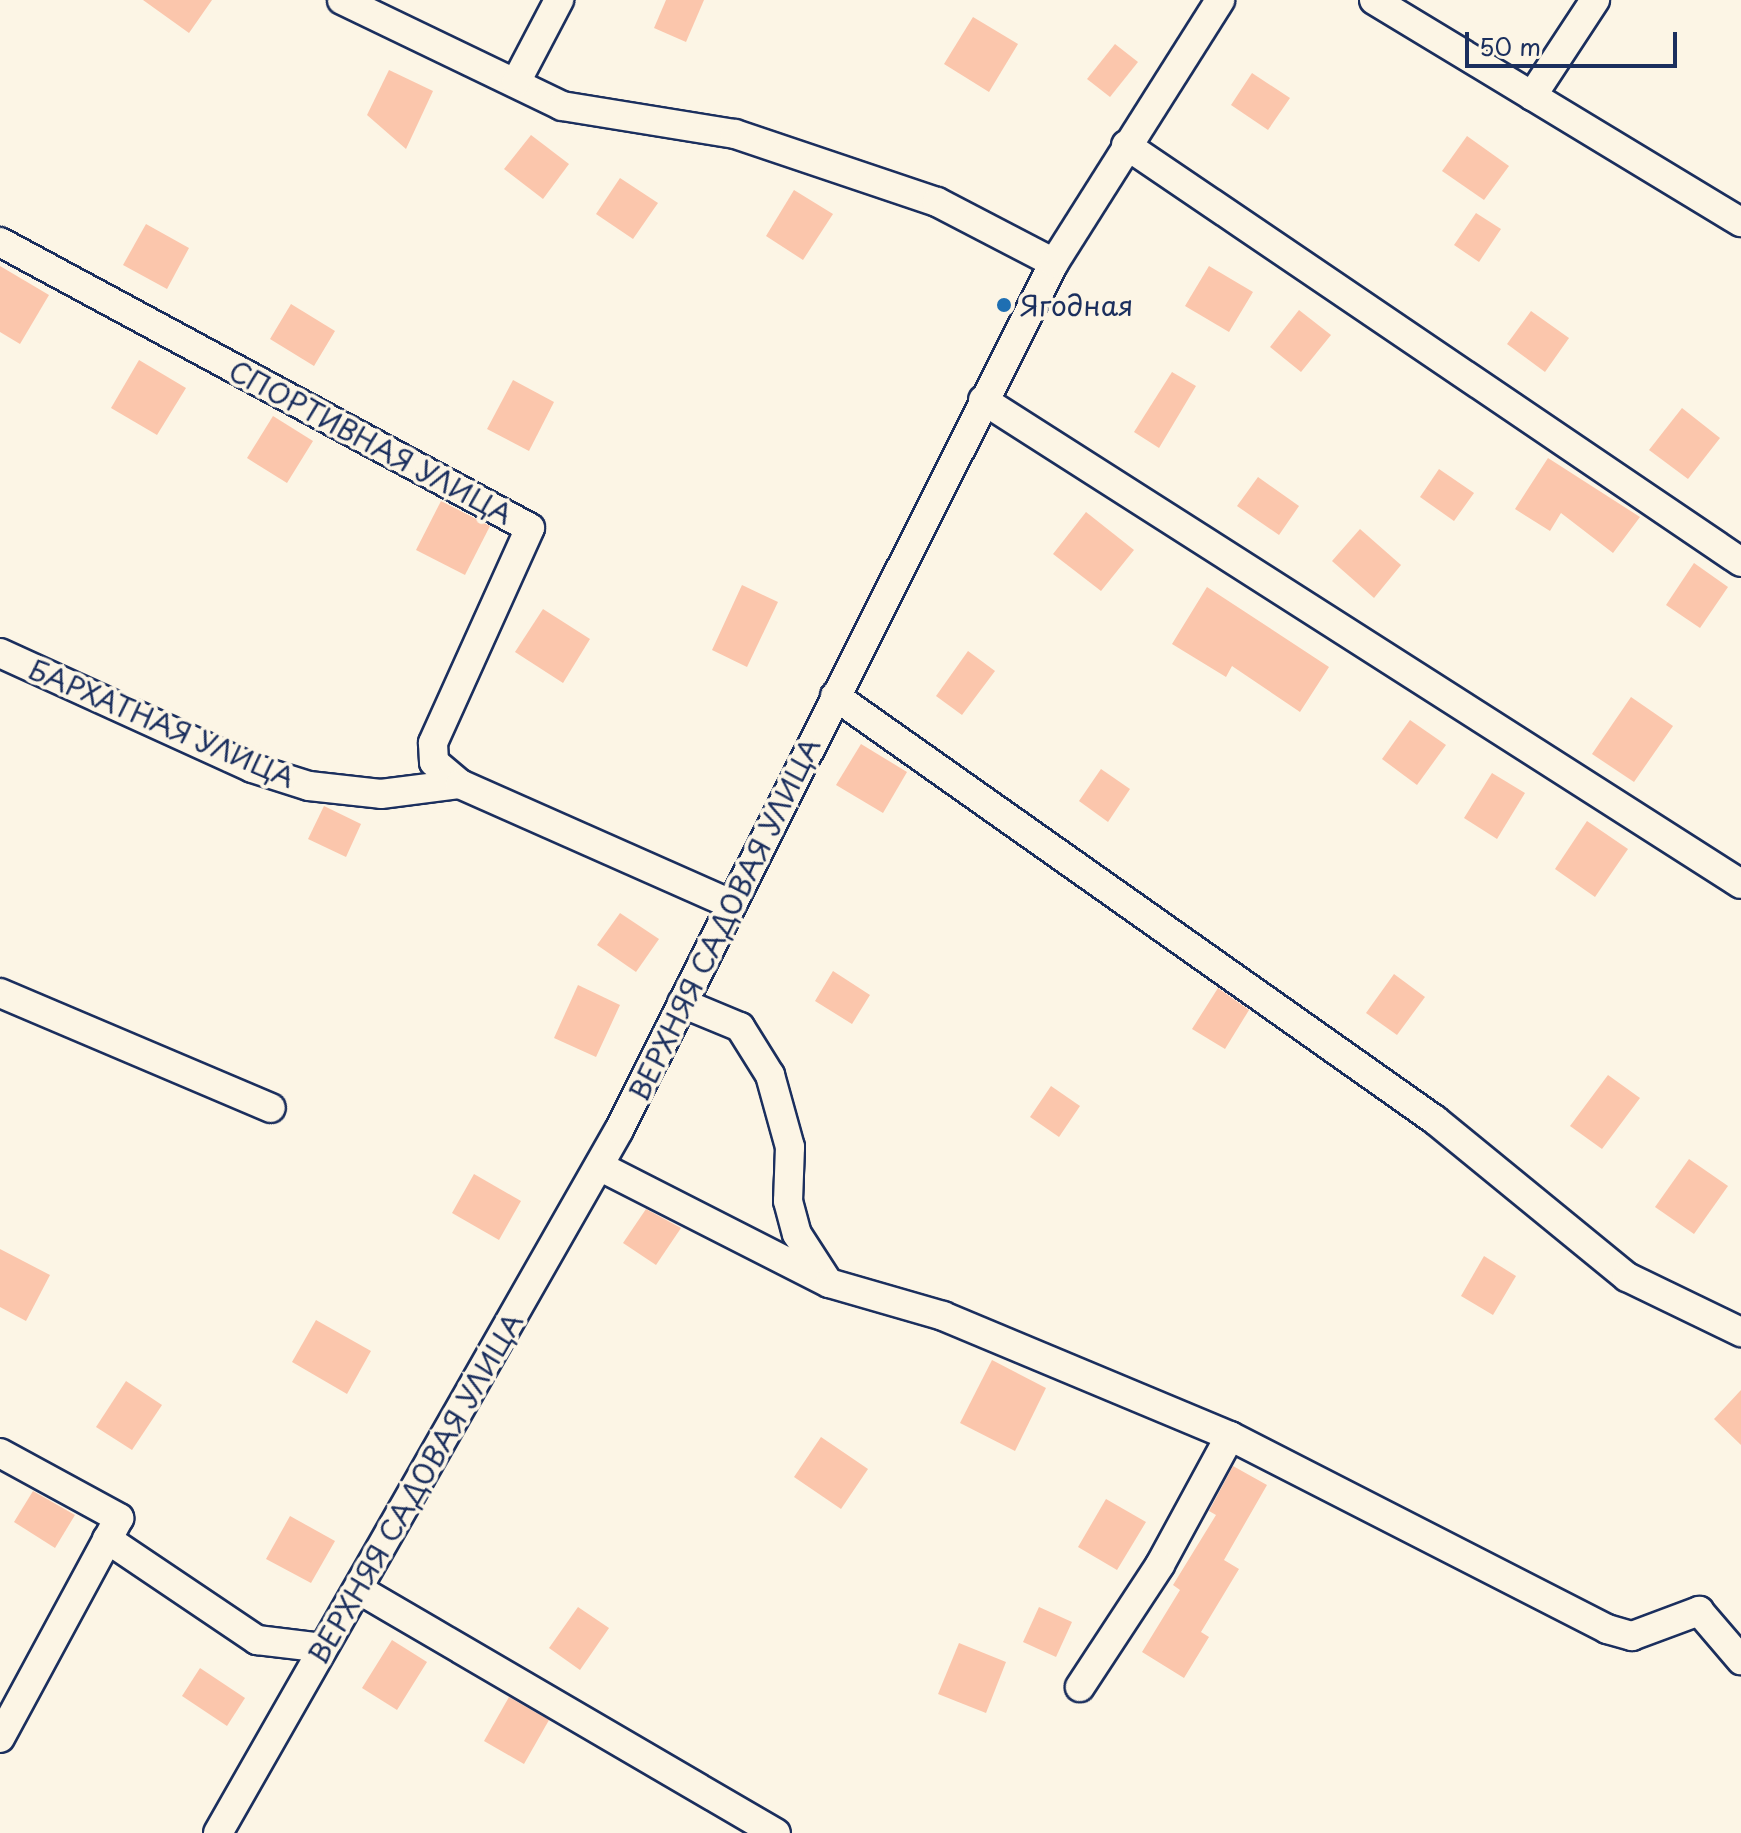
<!DOCTYPE html>
<meta charset="utf-8">
<style>
body{margin:0}
#map{position:relative;width:1741px;height:1833px;overflow:hidden;background:#fcf5e5;font-family:"Playpen Sans",sans-serif}
div>[style]{position:absolute}
[style*='--x']{left:calc(var(--x)*1px);top:calc(var(--y)*1px);width:calc(var(--w)*1px);rotate:calc(var(--a)*1deg)}
.building>*{inset:0;background:#fbc6ac}
.roads{filter:drop-shadow(2px 0 #1b2f5e) drop-shadow(-2px 0 #1b2f5e) drop-shadow(0 2px #1b2f5e) drop-shadow(0 -2px #1b2f5e)}
.street>*{height:28px;margin:-14px;padding:0 14px;transform-origin:14px;border-radius:14px;background:#fcf5e5}
.dots>*{width:22px;height:22px;translate:-50% -50%;box-sizing:border-box;border:4px solid #fcf5e5;border-radius:50%}
span{translate:-50% -50%;white-space:nowrap;text-align:center;line-height:1.15;-webkit-text-stroke:8px #fcf5e5;paint-order:stroke}
.poi-label{font-size:28px;color:#1b2f5e}
.left{translate:0 -50%;text-align:left}
.street-label{font-size:28px;color:#1b2f5e}
.scale{position:absolute;left:1465px;top:32px;width:212px;height:36px;box-sizing:border-box;border:4px solid #1b2f5e;border-top:0;padding-left:10px;font-size:24px;line-height:28px;white-space:nowrap;color:#1b2f5e;-webkit-text-stroke:6px #fcf5e5;paint-order:stroke}
</style>
<div id="map">
<div class="building">
<div style="clip-path:polygon(143px 0,212px 0,189px 33px)"></div>
<div style="clip-path:polygon(666px 0,704px 0,686px 42px,654px 28px)"></div>
<div style="clip-path:polygon(973px 17px,1018px 44px,989px 92px,944px 64px)"></div>
<div style="clip-path:polygon(1115px 44px,1138px 62px,1110px 97px,1087px 79px)"></div>
<div style="clip-path:polygon(389px 70px,433px 91px,406px 149px,367px 115px)"></div>
<div style="clip-path:polygon(1252px 73px,1290px 98px,1268px 130px,1231px 105px)"></div>
<div style="clip-path:polygon(531px 135px,569px 164px,543px 199px,504px 169px)"></div>
<div style="clip-path:polygon(1467px 136px,1509px 166px,1484px 200px,1442px 171px)"></div>
<div style="clip-path:polygon(620px 178px,658px 203px,633px 239px,596px 214px)"></div>
<div style="clip-path:polygon(794px 190px,833px 214px,803px 260px,766px 236px)"></div>
<div style="clip-path:polygon(1476px 213px,1501px 229px,1479px 262px,1454px 245px)"></div>
<div style="clip-path:polygon(146px 224px,189px 248px,167px 289px,123px 265px)"></div>
<div style="clip-path:polygon(0 266px,49px 295px,20px 344px,0 332px)"></div>
<div style="clip-path:polygon(1209px 266px,1253px 292px,1229px 332px,1185px 306px)"></div>
<div style="clip-path:polygon(291px 304px,335px 331px,314px 366px,270px 339px)"></div>
<div style="clip-path:polygon(1299px 310px,1331px 335px,1301px 372px,1270px 347px)"></div>
<div style="clip-path:polygon(1531px 311px,1569px 338px,1545px 372px,1507px 344px)"></div>
<div style="clip-path:polygon(139px 360px,186px 388px,157px 435px,111px 408px)"></div>
<div style="clip-path:polygon(1172px 372px,1196px 386px,1159px 448px,1134px 432px)"></div>
<div style="clip-path:polygon(513px 380px,554px 402px,529px 451px,487px 429px)"></div>
<div style="clip-path:polygon(1682px 408px,1720px 438px,1688px 479px,1649px 450px)"></div>
<div style="clip-path:polygon(273px 416px,313px 441px,287px 483px,247px 458px)"></div>
<div style="clip-path:polygon(1548px 458px,1640px 517px,1613px 553px,1561px 513px,1550px 531px,1515px 509px)"></div>
<div style="clip-path:polygon(1439px 469px,1474px 493px,1454px 521px,1420px 497px)"></div>
<div style="clip-path:polygon(1258px 477px,1299px 506px,1279px 535px,1237px 506px)"></div>
<div style="clip-path:polygon(441px 501px,490px 526px,465px 575px,416px 550px)"></div>
<div style="clip-path:polygon(1086px 512px,1134px 550px,1101px 591px,1053px 554px)"></div>
<div style="clip-path:polygon(1360px 529px,1401px 565px,1374px 598px,1332px 561px)"></div>
<div style="clip-path:polygon(1694px 563px,1728px 587px,1700px 628px,1666px 605px)"></div>
<div style="clip-path:polygon(742px 585px,778px 602px,747px 667px,712px 650px)"></div>
<div style="clip-path:polygon(1207px 587px,1329px 667px,1300px 712px,1232px 666px,1226px 677px,1172px 644px)"></div>
<div style="clip-path:polygon(543px 609px,590px 639px,563px 683px,515px 652px)"></div>
<div style="clip-path:polygon(968px 651px,995px 671px,962px 715px,936px 696px)"></div>
<div style="clip-path:polygon(1631px 697px,1673px 726px,1634px 782px,1592px 754px)"></div>
<div style="clip-path:polygon(1410px 720px,1446px 745px,1417px 785px,1382px 759px)"></div>
<div style="clip-path:polygon(861px 744px,907px 772px,883px 813px,836px 785px)"></div>
<div style="clip-path:polygon(1101px 769px,1130px 789px,1108px 822px,1079px 801px)"></div>
<div style="clip-path:polygon(1492px 773px,1525px 793px,1497px 839px,1464px 818px)"></div>
<div style="clip-path:polygon(324px 806px,361px 824px,346px 857px,308px 839px)"></div>
<div style="clip-path:polygon(1587px 821px,1628px 849px,1595px 897px,1555px 869px)"></div>
<div style="clip-path:polygon(620px 913px,659px 939px,636px 972px,597px 945px)"></div>
<div style="clip-path:polygon(833px 971px,870px 995px,852px 1024px,815px 1001px)"></div>
<div style="clip-path:polygon(1394px 974px,1425px 997px,1397px 1035px,1366px 1013px)"></div>
<div style="clip-path:polygon(578px 985px,620px 1005px,596px 1057px,554px 1038px)"></div>
<div style="clip-path:polygon(1218px 988px,1249px 1010px,1225px 1049px,1192px 1029px)"></div>
<div style="clip-path:polygon(1608px 1075px,1640px 1098px,1602px 1149px,1570px 1126px)"></div>
<div style="clip-path:polygon(1051px 1086px,1080px 1106px,1059px 1137px,1030px 1117px)"></div>
<div style="clip-path:polygon(1689px 1159px,1728px 1186px,1694px 1234px,1655px 1207px)"></div>
<div style="clip-path:polygon(474px 1174px,521px 1201px,499px 1240px,452px 1213px)"></div>
<div style="clip-path:polygon(646px 1209px,681px 1228px,656px 1265px,623px 1243px)"></div>
<div style="clip-path:polygon(0 1249px,50px 1275px,26px 1321px,0 1307px)"></div>
<div style="clip-path:polygon(1484px 1256px,1516px 1276px,1493px 1315px,1461px 1296px)"></div>
<div style="clip-path:polygon(316px 1320px,371px 1351px,347px 1394px,292px 1362px)"></div>
<div style="clip-path:polygon(992px 1360px,1046px 1388px,1015px 1451px,960px 1423px)"></div>
<div style="clip-path:polygon(126px 1381px,162px 1405px,132px 1450px,96px 1427px)"></div>
<div style="clip-path:polygon(1741px 1390px,1741px 1445px,1714px 1419px)"></div>
<div style="clip-path:polygon(821px 1437px,868px 1469px,841px 1509px,794px 1477px)"></div>
<div style="clip-path:polygon(1233px 1466px,1267px 1485px,1224px 1560px,1239px 1569px,1201px 1632px,1209px 1637px,1184px 1678px,1142px 1652px,1180px 1590px,1173px 1585px,1216px 1515px,1209px 1511px)"></div>
<div style="clip-path:polygon(33px 1491px,75px 1515px,55px 1548px,14px 1522px)"></div>
<div style="clip-path:polygon(1106px 1499px,1146px 1522px,1117px 1570px,1078px 1547px)"></div>
<div style="clip-path:polygon(290px 1516px,335px 1541px,311px 1583px,266px 1559px)"></div>
<div style="clip-path:polygon(578px 1607px,609px 1628px,580px 1670px,549px 1648px)"></div>
<div style="clip-path:polygon(1039px 1607px,1072px 1622px,1056px 1657px,1023px 1642px)"></div>
<div style="clip-path:polygon(392px 1640px,427px 1662px,397px 1710px,362px 1688px)"></div>
<div style="clip-path:polygon(959px 1643px,1006px 1662px,986px 1713px,938px 1694px)"></div>
<div style="clip-path:polygon(200px 1668px,245px 1698px,227px 1726px,182px 1696px)"></div>
<div style="clip-path:polygon(509px 1697px,549px 1720px,524px 1764px,484px 1741px)"></div>
</div>
<div class="roads">
<div class="street">
<div style="--x:342;--y:0;--w:244;--a:25.7"></div>
<div style="--x:562;--y:106;--w:175;--a:9.2"></div>
<div style="--x:735;--y:134;--w:213;--a:18.6"></div>
<div style="--x:937;--y:202;--w:132;--a:27.5"></div>
<div style="--x:1374;--y:0;--w:429;--a:31.2"></div>
<div style="--x:516;--y:82;--w:93;--a:-62.3"></div>
<div style="--x:1532;--y:96;--w:115;--a:-56.7"></div>
<div style="--x:1126;--y:145;--w:743;--a:34.14"></div>
<div style="--x:0;--y:242;--w:602;--a:28.35"></div>
<div style="--x:530;--y:528;--w:236;--a:114.3"></div>
<div style="--x:433;--y:743;--w:19;--a:87"></div>
<div style="--x:434;--y:762;--w:34;--a:40"></div>
<div style="--x:983;--y:400;--w:899;--a:32.56"></div>
<div style="--x:0;--y:653;--w:277;--a:24.5"></div>
<div style="--x:252;--y:768;--w:60;--a:17.5"></div>
<div style="--x:309;--y:786;--w:72;--a:6.3"></div>
<div style="--x:381;--y:794;--w:80;--a:-7.2"></div>
<div style="--x:460;--y:784;--w:296;--a:23.9"></div>
<div style="--x:835;--y:696;--w:735;--a:35.25"></div>
<div style="--x:1435;--y:1120;--w:248;--a:39.3"></div>
<div style="--x:1627;--y:1277;--w:127;--a:25.8"></div>
<div style="--x:0;--y:993;--w:294;--a:23"></div>
<div style="--x:682;--y:1003;--w:63;--a:22.5"></div>
<div style="--x:740;--y:1027;--w:57;--a:58"></div>
<div style="--x:770;--y:1075;--w:75;--a:74.5"></div>
<div style="--x:790;--y:1147;--w:54;--a:92.1"></div>
<div style="--x:788;--y:1201;--w:34;--a:75"></div>
<div style="--x:797;--y:1234;--w:54;--a:57.2"></div>
<div style="--x:599;--y:1166;--w:258;--a:27"></div>
<div style="--x:829;--y:1283;--w:119;--a:16.1"></div>
<div style="--x:943;--y:1316;--w:311;--a:22.7"></div>
<div style="--x:1230;--y:1436;--w:147;--a:118.5"></div>
<div style="--x:1160;--y:1565;--w:146;--a:123.3"></div>
<div style="--x:1230;--y:1436;--w:424;--a:27.1"></div>
<div style="--x:1607;--y:1629;--w:26;--a:16"></div>
<div style="--x:1632;--y:1636;--w:72;--a:-20.5"></div>
<div style="--x:1699;--y:1611;--w:65;--a:49.4"></div>
<div style="--x:0;--y:1453;--w:136;--a:28.6"></div>
<div style="--x:119;--y:1518;--w:250;--a:118.4"></div>
<div style="--x:107;--y:1539;--w:181;--a:34"></div>
<div style="--x:257;--y:1640;--w:66;--a:6.9"></div>
<div style="--x:358;--y:1589;--w:484;--a:30.3"></div>
<div style="--x:218;--y:1833;--w:809;--a:-60.3"></div>
<div style="--x:619;--y:1130;--w:970;--a:-63.36"></div>
<div style="--x:1054;--y:263;--w:311;--a:-57.7"></div>
</div>
</div>
<div class="dots">
<div style="left:1004px;top:305px;background:#1f6fb2"></div>
</div>
<div class="poi-label">
<span class="left" style="left:1020px;top:305px">Ягодная</span>
</div>
<div class="street-label">
<span style="left:371px;top:442px;rotate:28deg">СПОРТИВНАЯ УЛИЦА</span>
<span style="left:162px;top:723px;rotate:23deg">БАРХАТНАЯ УЛИЦА</span>
<span style="left:724px;top:919px;rotate:-64deg">ВЕРХНЯЯ САДОВАЯ УЛИЦА</span>
<span style="left:415px;top:1488px;rotate:-60deg">ВЕРХНЯЯ САДОВАЯ УЛИЦА</span>
</div>
<div class="scale">50 m</div>
</div>
